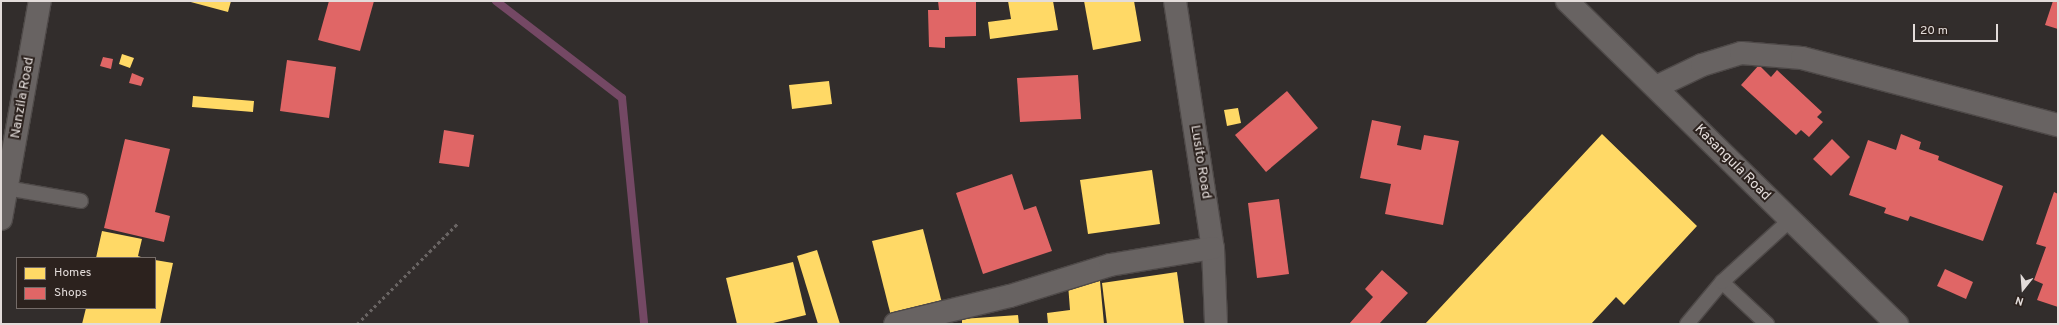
<!DOCTYPE html>
<style>
body{margin:0}
#map{position:relative;width:2059px;height:325px;overflow:hidden;background:#322d2c;font-family:Overpass,sans-serif}
div>[style]{position:absolute}
[style*='--x']{left:calc(var(--x)*1px);top:calc(var(--y)*1px);width:calc(var(--w)*1px);rotate:calc(var(--a)*1deg)}
.homes>*{inset:0;background:#ffd966}
.shops>*{inset:0;background:#e06666}
.stream>*{height:8px;margin:-4px;padding:0 4px;transform-origin:4px;border-radius:4px;background:#744864}
.path>*{height:2.5px;margin-top:-1.25px;transform-origin:0;background:repeating-linear-gradient(90deg,#696463 0 3px,transparent 0 6px)}
.roads{filter:drop-shadow(1px 0 #4e4948) drop-shadow(-1px 0 #4e4948) drop-shadow(0 1px #4e4948) drop-shadow(0 -1px #4e4948)}
.service>*{height:14px;margin:-7px;padding:0 7px;transform-origin:7px;border-radius:7px;background:#686362}
.minor>*{height:22px;margin:-11px;padding:0 11px;transform-origin:11px;border-radius:11px;background:#686362}
.secondary>*{height:22px;margin:-11px;padding:0 11px;transform-origin:11px;border-radius:11px;background:#686362}
span{translate:-50% -50%;white-space:nowrap;text-align:center;line-height:1.15;-webkit-text-stroke:4px #2c221e;paint-order:stroke}
.street-label{font-size:14px;color:#e3dcda}
.frame{position:absolute;inset:0;border:2px solid #e3dcda;pointer-events:none}
.legend{position:absolute;left:16px;top:257px;width:140px;height:52px;box-sizing:border-box;background:#2c221e;border:1px solid #756c69;margin:0;padding:5px 7px;list-style:none;font-size:12px;color:#e3dcda}
.legend li{display:flex;align-items:center;gap:8px;height:20px}
.legend b{width:20px;border:1px solid #756c69}
.north{position:absolute;left:2003px;top:269px;width:40px;height:40px;-webkit-text-stroke:3px #2c221e;paint-order:stroke;rotate:197deg;font-size:11px;font-weight:700;line-height:16px;text-align:center;color:#e3dcda}
.north::after{content:'';display:block;margin:auto;width:14px;height:18px;background:#e3dcda;clip-path:polygon(50% 0,100% 100%,50% 72%,0 100%)}
.scale{position:absolute;left:1913px;top:24px;width:85px;height:18px;box-sizing:border-box;border:2px solid #e3dcda;border-top:0;padding-left:5px;font-size:12px;line-height:14px;white-space:nowrap;color:#e3dcda;-webkit-text-stroke:3px #2c221e;paint-order:stroke}
</style>
<div id="map">
<div class="homes">
<div style="clip-path:polygon(187px 1px,231px 1px,228px 12px)"></div>
<div style="clip-path:polygon(1008px 1px,1053px 1px,1058px 30px,990px 39px,988px 22px,1011px 19px)"></div>
<div style="clip-path:polygon(1084px 1px,1134px 1px,1141px 41px,1093px 50px)"></div>
<div style="clip-path:polygon(122px 54px,134px 58px,130px 68px,119px 64px)"></div>
<div style="clip-path:polygon(829px 81px,832px 104px,792px 109px,789px 85px)"></div>
<div style="clip-path:polygon(193px 96px,254px 101px,253px 112px,192px 107px)"></div>
<div style="clip-path:polygon(1238px 108px,1241px 123px,1227px 126px,1224px 110px)"></div>
<div style="clip-path:polygon(1602px 134px,1697px 226px,1624px 305px,1616px 297px,1591px 324px,1425px 324px)"></div>
<div style="clip-path:polygon(1152px 170px,1160px 224px,1088px 234px,1080px 180px)"></div>
<div style="clip-path:polygon(923px 229px,942px 303px,891px 316px,872px 241px)"></div>
<div style="clip-path:polygon(102px 231px,142px 239px,138px 256px,144px 258px,96px 258px)"></div>
<div style="clip-path:polygon(817px 250px,840px 324px,818px 324px,797px 256px)"></div>
<div style="clip-path:polygon(155px 260px,173px 263px,160px 324px,82px 324px,86px 308px,155px 308px)"></div>
<div style="clip-path:polygon(793px 262px,806px 315px,769px 324px,737px 324px,726px 278px)"></div>
<div style="clip-path:polygon(1177px 272px,1184px 324px,1107px 324px,1102px 283px)"></div>
<div style="clip-path:polygon(1100px 281px,1104px 324px,1048px 324px,1047px 313px,1070px 310px,1068px 284px)"></div>
<div style="clip-path:polygon(1018px 315px,1019px 324px,962px 324px,962px 319px)"></div>
</div>
<div class="shops">
<div style="clip-path:polygon(329px 1px,374px 1px,360px 51px,318px 40px)"></div>
<div style="clip-path:polygon(938px 1px,976px 1px,976px 36px,945px 37px,945px 48px,929px 47px,928px 10px,939px 10px)"></div>
<div style="clip-path:polygon(2053px 1px,2058px 1px,2058px 29px,2045px 25px)"></div>
<div style="clip-path:polygon(103px 57px,113px 59px,111px 69px,100px 66px)"></div>
<div style="clip-path:polygon(287px 60px,336px 67px,329px 118px,280px 111px)"></div>
<div style="clip-path:polygon(1759px 65px,1771px 77px,1777px 70px,1822px 112px,1817px 117px,1823px 122px,1809px 137px,1801px 130px,1796px 135px,1741px 85px)"></div>
<div style="clip-path:polygon(132px 73px,144px 78px,141px 86px,129px 83px)"></div>
<div style="clip-path:polygon(1078px 75px,1081px 119px,1020px 122px,1017px 78px)"></div>
<div style="clip-path:polygon(1287px 91px,1318px 128px,1266px 172px,1235px 135px)"></div>
<div style="clip-path:polygon(1372px 120px,1401px 126px,1397px 145px,1421px 150px,1424px 135px,1459px 141px,1443px 225px,1385px 214px,1391px 184px,1360px 178px)"></div>
<div style="clip-path:polygon(444px 130px,474px 135px,469px 167px,439px 163px)"></div>
<div style="clip-path:polygon(1901px 134px,1921px 142px,1919px 149px,1939px 156px,1938px 160px,2003px 186px,1983px 241px,1910px 216px,1908px 221px,1884px 213px,1886px 208px,1849px 195px,1868px 140px,1896px 150px)"></div>
<div style="clip-path:polygon(125px 139px,170px 149px,155px 212px,170px 216px,164px 242px,104px 228px)"></div>
<div style="clip-path:polygon(1832px 139px,1850px 157px,1831px 176px,1813px 159px)"></div>
<div style="clip-path:polygon(1012px 174px,1024px 210px,1036px 206px,1052px 251px,983px 274px,956px 193px)"></div>
<div style="clip-path:polygon(2054px 192px,2058px 194px,2058px 307px,2037px 300px,2043px 284px,2034px 280px,2046px 247px,2036px 244px)"></div>
<div style="clip-path:polygon(1279px 199px,1289px 274px,1257px 278px,1248px 203px)"></div>
<div style="clip-path:polygon(1945px 269px,1973px 282px,1966px 299px,1937px 286px)"></div>
<div style="clip-path:polygon(1382px 270px,1408px 293px,1379px 324px,1349px 324px,1373px 297px,1365px 289px)"></div>
</div>
<div class="stream">
<div style="--x:496;--y:1;--w:159;--a:37.6"></div>
<div style="--x:622;--y:98;--w:227;--a:84.4"></div>
</div>
<div class="path">
<div style="--x:357;--y:324;--w:144;--a:-45"></div>
</div>
<div class="roads">
<div class="service">
<div style="--x:6;--y:188;--w:76;--a:9.8"></div>
<div style="--x:1722;--y:282;--w:62;--a:43"></div>
<div style="--x:1687;--y:324;--w:55;--a:-50.2"></div>
<div style="--x:1722;--y:282;--w:91;--a:-42.3"></div>
</div>
<div class="minor">
<div style="--x:1175;--y:1;--w:250;--a:81.3"></div>
<div style="--x:1213;--y:248;--w:76;--a:87.7"></div>
<div style="--x:1656;--y:87;--w:51;--a:-25.6"></div>
<div style="--x:1702;--y:65;--w:41;--a:-17.1"></div>
<div style="--x:1741;--y:53;--w:61;--a:4.7"></div>
<div style="--x:1802;--y:58;--w:265;--a:14.7"></div>
<div style="--x:1;--y:219;--w:221;--a:-79.9"></div>
<div style="--x:895;--y:324;--w:118;--a:-13.7"></div>
<div style="--x:1010;--y:296;--w:105;--a:-17.2"></div>
<div style="--x:1110;--y:265;--w:104;--a:-9.4"></div>
</div>
<div class="secondary">
<div style="--x:1567;--y:1;--w:462;--a:44.4"></div>
</div>
</div>
<div class="street-label">
<span style="left:23px;top:98px;rotate:-80deg">Nanzila Road</span>
<span style="left:1200px;top:162px;rotate:81deg">Lusito Road</span>
<span style="left:1732px;top:163px;rotate:45deg">Kasangula Road</span>
</div>
<div class="frame"></div>
<ul class="legend">
<li><b style="height:11px;background:#ffd966"></b>Homes</li>
<li><b style="height:11px;background:#e06666"></b>Shops</li>
</ul>
<div class="north">N</div>
<div class="scale">20 m</div>
</div>
